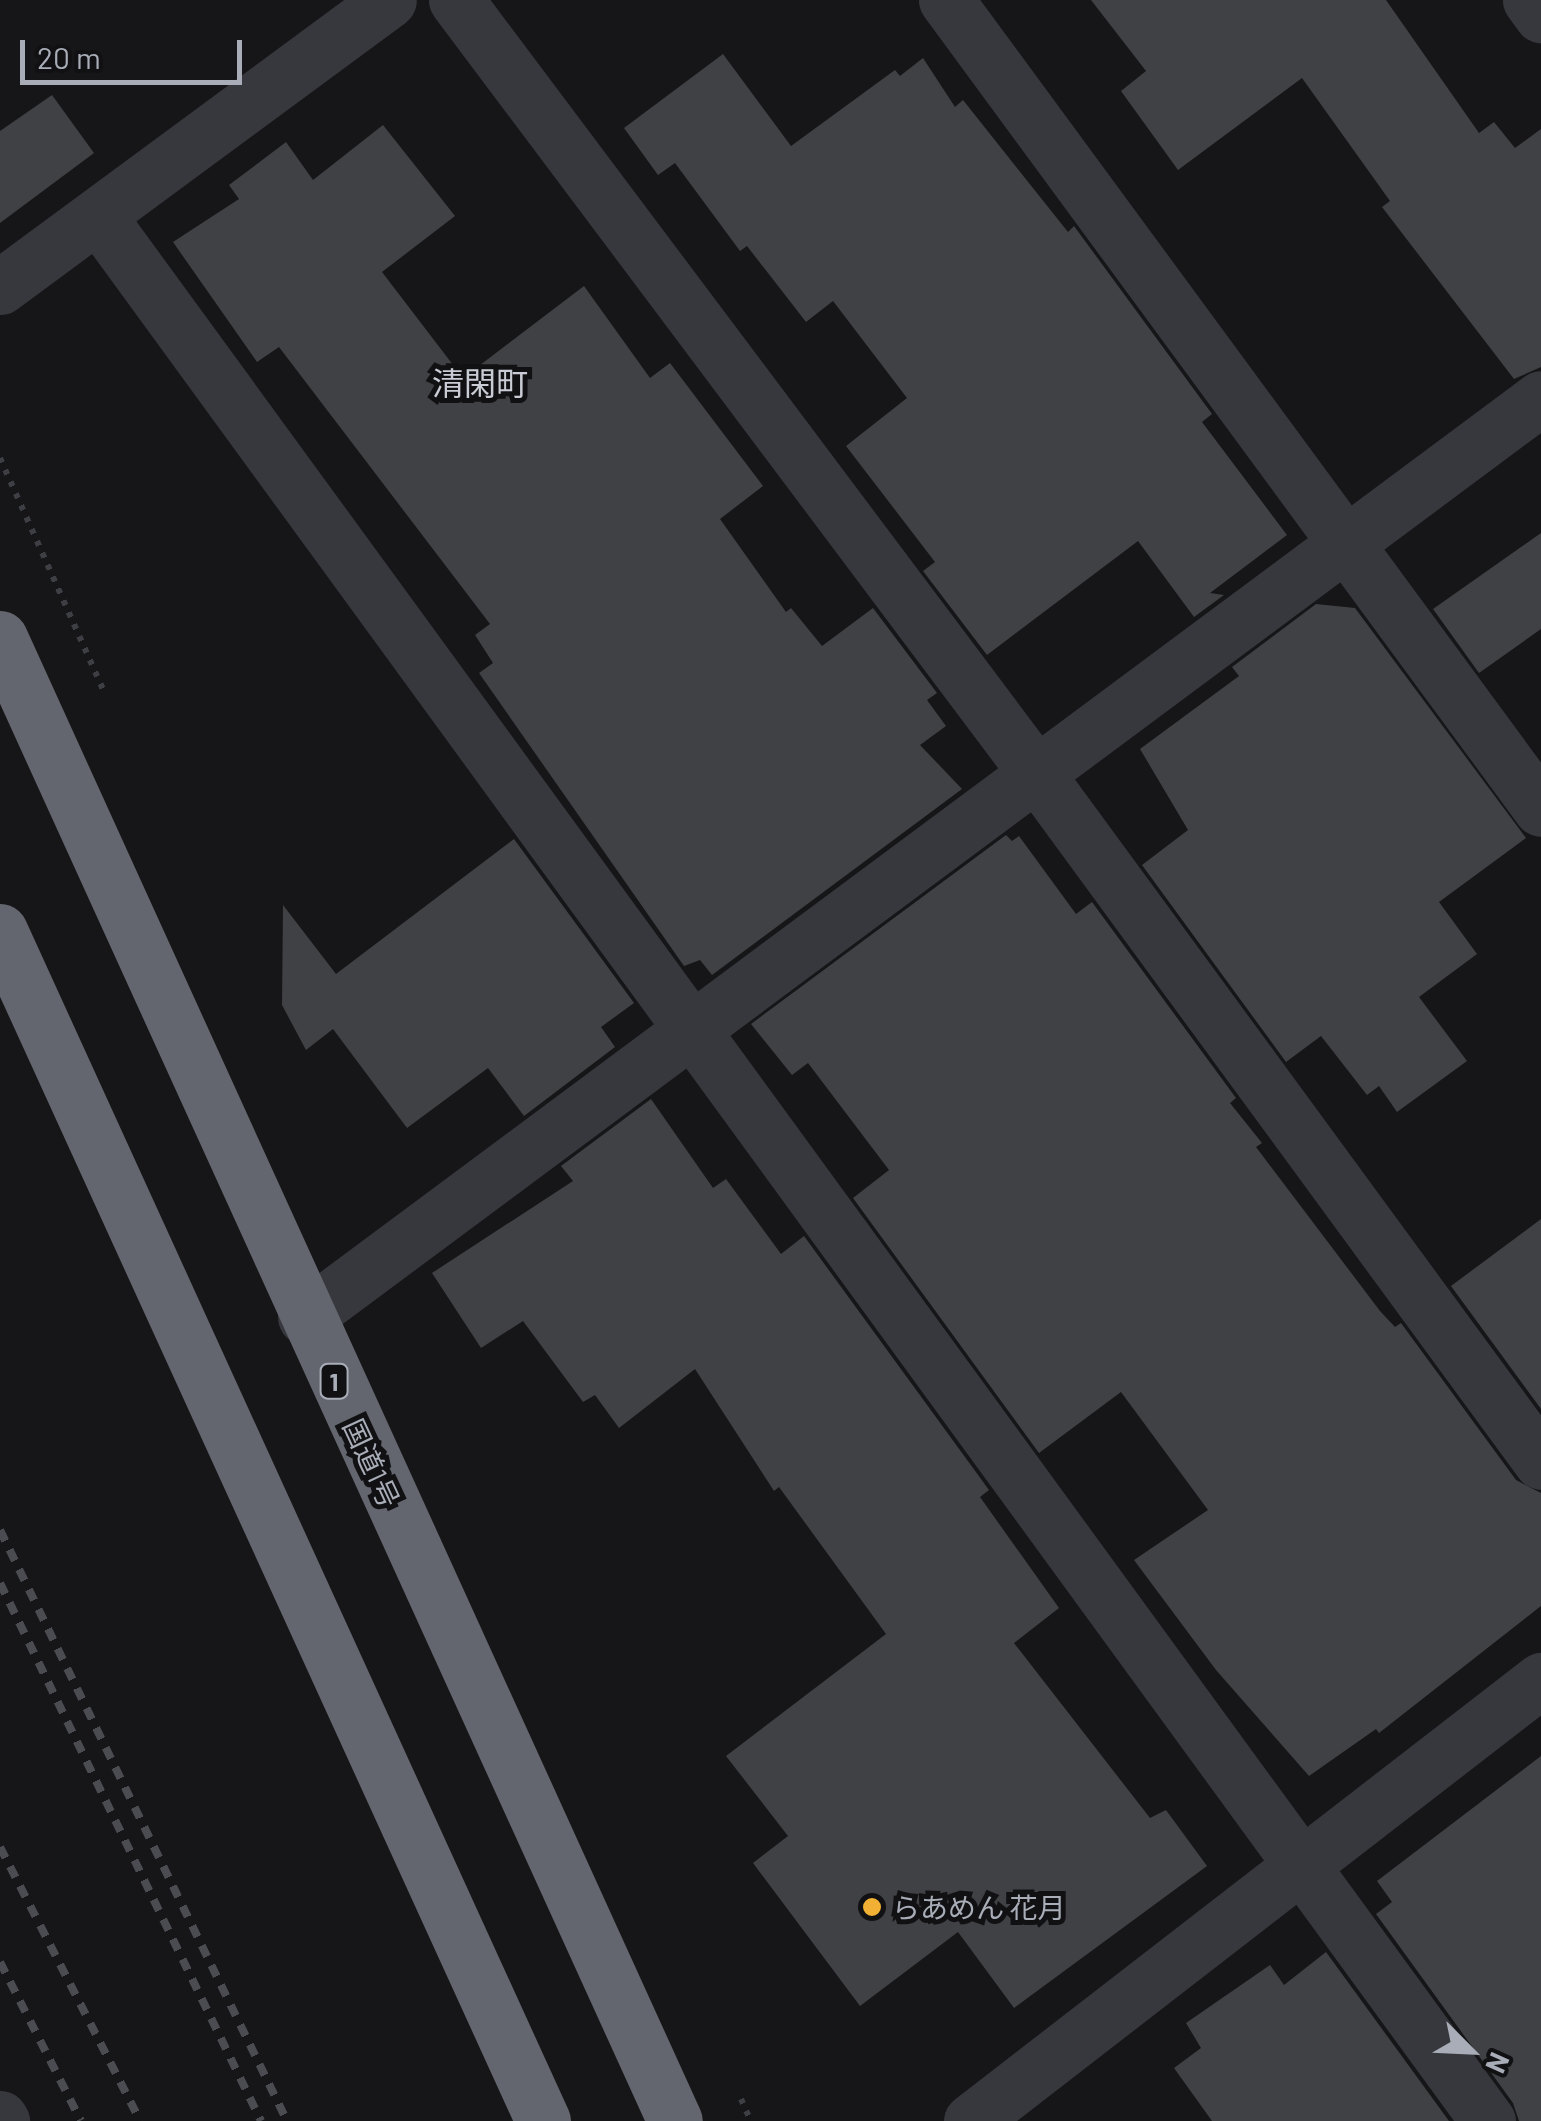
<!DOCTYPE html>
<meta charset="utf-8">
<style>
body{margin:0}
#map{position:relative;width:1541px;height:2121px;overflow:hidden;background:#161618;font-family:Barlow,"Noto Sans JP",sans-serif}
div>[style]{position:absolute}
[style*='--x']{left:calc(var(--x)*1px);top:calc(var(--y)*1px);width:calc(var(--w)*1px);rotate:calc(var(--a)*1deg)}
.building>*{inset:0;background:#404145}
.path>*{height:6px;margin-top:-3px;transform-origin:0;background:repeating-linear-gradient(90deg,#3d3f44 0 5px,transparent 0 13px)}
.minor>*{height:55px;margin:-27.5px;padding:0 27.5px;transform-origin:27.5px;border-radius:27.5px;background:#37383d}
.highway>*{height:55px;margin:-27.5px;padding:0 27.5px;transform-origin:27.5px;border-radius:27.5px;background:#63666e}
.rail>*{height:8px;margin-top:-4px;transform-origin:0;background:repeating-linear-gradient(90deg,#4a4c52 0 12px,transparent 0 22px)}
.dots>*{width:28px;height:28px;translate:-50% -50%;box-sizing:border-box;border:5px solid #111113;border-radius:50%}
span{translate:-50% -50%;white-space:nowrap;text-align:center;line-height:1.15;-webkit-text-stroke:10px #111113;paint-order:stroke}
.shield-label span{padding:2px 8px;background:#111113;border:2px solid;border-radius:8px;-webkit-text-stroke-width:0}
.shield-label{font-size:25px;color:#a8adb8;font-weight:700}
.street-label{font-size:28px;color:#a8adb8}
.poi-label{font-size:28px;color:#a8adb8}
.left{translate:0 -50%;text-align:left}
.quarter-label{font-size:32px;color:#c9ccd4}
.north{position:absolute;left:1421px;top:2001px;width:100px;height:100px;-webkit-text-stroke:8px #111113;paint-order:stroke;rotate:114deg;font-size:28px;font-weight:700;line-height:40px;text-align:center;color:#a8adb8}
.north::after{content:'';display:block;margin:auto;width:35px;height:45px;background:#a8adb8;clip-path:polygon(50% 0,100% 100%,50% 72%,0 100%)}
.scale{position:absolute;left:20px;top:40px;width:222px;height:45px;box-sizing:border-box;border:5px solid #a8adb8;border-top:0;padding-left:12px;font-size:30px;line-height:35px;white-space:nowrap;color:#a8adb8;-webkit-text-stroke:8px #111113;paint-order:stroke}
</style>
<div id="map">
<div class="building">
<div style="clip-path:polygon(1091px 0,1386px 0,1479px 133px,1494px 122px,1515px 148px,1541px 129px,1541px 367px,1514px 379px,1382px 207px,1390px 201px,1302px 78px,1178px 170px,1121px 91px,1146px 71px)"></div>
<div style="clip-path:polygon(723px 54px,791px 146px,895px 70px,900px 76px,923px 58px,955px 107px,963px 100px,1068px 232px,1074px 226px,1212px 414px,1202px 422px,1287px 535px,1210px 593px,1224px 595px,1194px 617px,1138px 541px,987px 655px,923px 571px,935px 562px,846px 446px,907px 398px,833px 301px,806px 322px,747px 246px,740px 251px,675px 163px,658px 175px,624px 128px)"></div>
<div style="clip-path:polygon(52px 95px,94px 153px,0 223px,0 131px)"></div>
<div style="clip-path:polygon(383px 125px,455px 216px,382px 272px,463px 378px,584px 286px,650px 378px,670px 363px,763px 486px,720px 519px,786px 612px,791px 608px,822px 646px,873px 608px,937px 693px,927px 700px,946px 726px,920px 745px,962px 789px,712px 975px,700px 960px,684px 966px,479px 673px,493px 663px,475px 635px,490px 624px,279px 347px,257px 362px,173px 242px,239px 199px,229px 185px,286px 142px,313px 180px)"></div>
<div style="clip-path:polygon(1541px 533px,1541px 629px,1479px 673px,1433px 609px)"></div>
<div style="clip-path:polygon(1316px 604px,1355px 608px,1526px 838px,1439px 902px,1477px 954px,1419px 997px,1467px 1061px,1397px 1112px,1379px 1086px,1367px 1095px,1321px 1036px,1286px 1062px,1142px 865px,1188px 830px,1140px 749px,1239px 676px,1232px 667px)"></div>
<div style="clip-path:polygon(1006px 835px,1012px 841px,1019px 836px,1076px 914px,1092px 902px,1236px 1098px,1230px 1103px,1262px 1143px,1256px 1147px,1380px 1311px,1395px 1327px,1401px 1323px,1516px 1480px,1541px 1493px,1541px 1606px,1379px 1733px,1376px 1729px,1309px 1776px,1216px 1670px,1134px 1560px,1208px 1510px,1121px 1392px,1039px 1453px,853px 1198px,889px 1170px,808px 1063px,792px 1075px,751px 1024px)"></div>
<div style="clip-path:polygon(514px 839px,634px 1003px,601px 1027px,615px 1047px,524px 1116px,488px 1068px,407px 1128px,333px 1029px,306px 1050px,282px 1005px,283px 905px,336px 974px)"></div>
<div style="clip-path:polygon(651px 1099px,713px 1188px,726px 1179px,781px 1254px,804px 1236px,989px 1490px,980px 1497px,1059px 1608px,1014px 1643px,1150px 1818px,1166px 1810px,1207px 1866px,1014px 2008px,958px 1932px,860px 2006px,753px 1863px,788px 1836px,726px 1756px,886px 1634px,779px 1487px,774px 1491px,695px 1369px,619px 1428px,595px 1395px,583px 1402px,523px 1321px,481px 1348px,432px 1273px,573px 1181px,561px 1166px)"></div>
<div style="clip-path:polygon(1541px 1219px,1541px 1409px,1451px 1286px)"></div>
<div style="clip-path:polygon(1541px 1756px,1541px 2121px,1519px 2121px,1513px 2103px,1376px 1914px,1392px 1902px,1377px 1881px)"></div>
<div style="clip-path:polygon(1326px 1952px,1449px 2121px,1212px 2121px,1174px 2068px,1201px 2048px,1186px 2023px,1270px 1965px,1284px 1985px)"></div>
</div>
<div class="path">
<div style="--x:0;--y:458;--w:258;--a:66"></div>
<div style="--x:741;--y:2099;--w:24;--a:66"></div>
</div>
<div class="minor">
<div style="--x:456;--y:0;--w:966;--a:53.12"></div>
<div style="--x:1036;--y:773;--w:854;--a:53.76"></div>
<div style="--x:946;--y:0;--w:1004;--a:53.67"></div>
<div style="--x:1530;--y:0;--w:19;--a:54"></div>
<div style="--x:99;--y:217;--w:2357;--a:53.89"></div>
<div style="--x:0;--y:287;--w:483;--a:-36.4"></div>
<div style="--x:305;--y:1317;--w:1540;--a:-36.63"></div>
<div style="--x:0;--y:2118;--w:4;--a:56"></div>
<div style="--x:971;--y:2121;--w:721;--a:-37.73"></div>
</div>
<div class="highway">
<div style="--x:0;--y:638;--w:1629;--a:65.53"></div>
<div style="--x:0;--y:931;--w:1308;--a:65.47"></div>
</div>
<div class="rail">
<div style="--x:0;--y:1530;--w:657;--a:64.1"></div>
<div style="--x:0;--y:1583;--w:598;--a:64.12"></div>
<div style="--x:0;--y:1847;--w:308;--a:62.9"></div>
<div style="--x:0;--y:1962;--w:178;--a:63"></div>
</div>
<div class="dots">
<div style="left:872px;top:1907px;background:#f2b134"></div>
</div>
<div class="shield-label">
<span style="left:334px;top:1381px">1</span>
</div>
<div class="street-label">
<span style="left:372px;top:1463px;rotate:65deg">国道1号</span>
</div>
<div class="poi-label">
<span class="left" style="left:892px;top:1907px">らあめん 花月</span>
</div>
<div class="quarter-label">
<span style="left:480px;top:382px">清閑町</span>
</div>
<div class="north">N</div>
<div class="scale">20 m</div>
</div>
